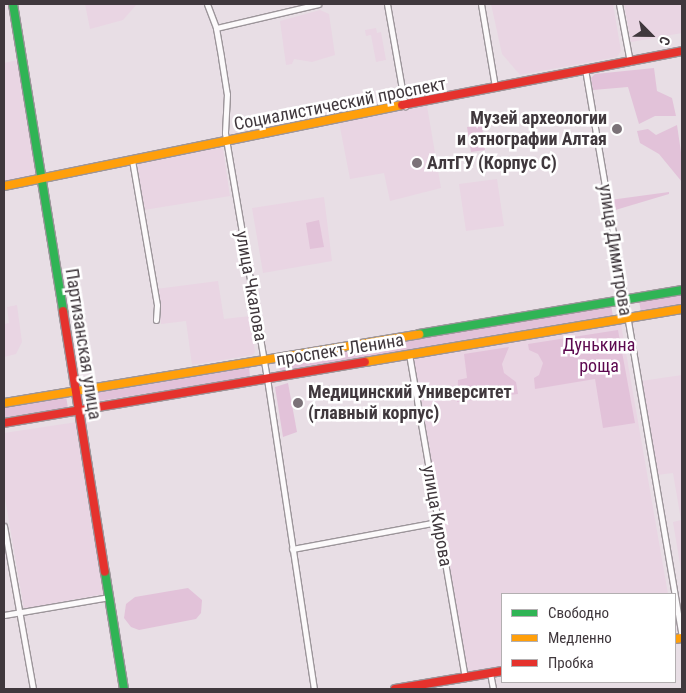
<!DOCTYPE html>
<meta charset="utf-8">
<style>
body{margin:0}
#map{position:relative;width:686px;height:693px;overflow:hidden;background:#e8dee5;font-family:"Roboto Condensed",sans-serif}
div>[style]{position:absolute}
[style*='--x']{left:calc(var(--x)*1px);top:calc(var(--y)*1px);width:calc(var(--w)*1px);rotate:calc(var(--a)*1deg)}
.built>*{inset:0;background:#e9d5e3}
.green>*{inset:0;background:#e2c2d9}
.roads{filter:drop-shadow(1px 0 #9c959a) drop-shadow(-1px 0 #9c959a) drop-shadow(0 1px #9c959a) drop-shadow(0 -1px #9c959a)}
.street>*{height:5px;margin:-2.5px;padding:0 2.5px;transform-origin:2.5px;border-radius:2.5px;background:#fcfafb}
.fast>*{height:8px;margin:-4px;padding:0 4px;transform-origin:4px;border-radius:4px;background:#30b455}
.slow>*{height:8px;margin:-4px;padding:0 4px;transform-origin:4px;border-radius:4px;background:#ff9f0a}
.jam>*{height:8px;margin:-4px;padding:0 4px;transform-origin:4px;border-radius:4px;background:#e5322d}
.dots>*{width:14px;height:14px;translate:-50% -50%;box-sizing:border-box;border:2px solid #fff;border-radius:50%}
span{translate:-50% -50%;white-space:nowrap;text-align:center;line-height:1.15;-webkit-text-stroke:5px #fff;paint-order:stroke}
.street-label{font-size:18px;color:#40383d}
.poi-label{font-size:18px;color:#40383d;font-weight:700}
.right{translate:-100% -50%;text-align:right}
.left{translate:0 -50%;text-align:left}
.park-label{font-size:18px;color:#5d0950}
.frame{position:absolute;inset:0;border:5px solid #40383d;pointer-events:none}
.legend{position:absolute;left:501px;top:593px;width:175px;height:90px;box-sizing:border-box;background:#fff;border:1px solid #b3afb1;margin:0;padding:6px 9px;list-style:none;font-size:15px;color:#40383d}
.legend li{display:flex;align-items:center;gap:10px;height:25px}
.legend b{width:25px;border:1px solid #b3afb1}
.north{position:absolute;left:626px;top:10px;width:50px;height:50px;-webkit-text-stroke:4px #fff;paint-order:stroke;rotate:113deg;font-size:14px;font-weight:700;line-height:20px;text-align:center;color:#40383d}
.north::after{content:'';display:block;margin:auto;width:18px;height:22px;background:#40383d;clip-path:polygon(50% 0,100% 100%,50% 72%,0 100%)}
</style>
<div id="map">
<div class="built">
<div style="clip-path:polygon(85px 4px,137px 4px,123px 20px,90px 29px)"></div>
<div style="clip-path:polygon(491px 4px,613px 4px,621px 51px,617px 57px,520px 75px,502px 54px)"></div>
<div style="clip-path:polygon(624px 4px,682px 4px,682px 33px,631px 42px)"></div>
<div style="clip-path:polygon(320px 10px,329px 14px,335px 55px,312px 62px,294px 59px,292px 64px,286px 65px,280px 21px)"></div>
<div style="clip-path:polygon(376px 28px,377px 33px,381px 32px,386px 60px,376px 62px,371px 35px,366px 36px,365px 30px)"></div>
<div style="clip-path:polygon(18px 60px,36px 172px,33px 178px,4px 183px,4px 63px)"></div>
<div style="clip-path:polygon(427px 106px,441px 188px,390px 201px,384px 173px,350px 179px,339px 122px)"></div>
<div style="clip-path:polygon(218px 146px,223px 149px,230px 196px,144px 210px,136px 166px,139px 162px)"></div>
<div style="clip-path:polygon(497px 179px,504px 226px,466px 231px,459px 184px)"></div>
<div style="clip-path:polygon(324px 197px,332px 261px,263px 273px,252px 208px)"></div>
<div style="clip-path:polygon(218px 281px,224px 319px,250px 316px,255px 352px,253px 355px,192px 365px,186px 321px,161px 324px,156px 289px)"></div>
<div style="clip-path:polygon(17px 305px,22px 342px,16px 354px,4px 357px,4px 324px,9px 323px,7px 307px)"></div>
<div style="clip-path:polygon(621px 324px,668px 594px,502px 594px,502px 667px,467px 673px,412px 358px)"></div>
<div style="clip-path:polygon(682px 375px,682px 576px,673px 522px,681px 520px,673px 473px,656px 475px,641px 381px)"></div>
<div style="clip-path:polygon(77px 422px,104px 594px,24px 609px,4px 492px,4px 433px)"></div>
</div>
<div class="green">
<div style="clip-path:polygon(654px 68px,657px 91px,672px 98px,676px 116px,655px 116px,639px 124px,628px 87px,593px 90px,591px 78px,595px 74px)"></div>
<div style="clip-path:polygon(482px 125px,485px 150px,471px 152px,467px 127px)"></div>
<div style="clip-path:polygon(677px 125px,682px 159px,682px 182px,659px 154px,640px 143px,637px 131px,648px 129px,656px 135px)"></div>
<div style="clip-path:polygon(669px 192px,669px 194px,612px 211px,610px 200px)"></div>
<div style="clip-path:polygon(319px 220px,324px 247px,310px 249px,306px 223px)"></div>
<div style="clip-path:polygon(682px 294px,682px 305px,641px 312px,639px 301px)"></div>
<div style="clip-path:polygon(611px 305px,613px 316px,280px 372px,279px 361px)"></div>
<div style="clip-path:polygon(618px 330px,635px 423px,603px 428px,595px 379px,535px 389px,534px 378px,539px 375px,543px 363px,538px 354px,529px 350px,528px 344px)"></div>
<div style="clip-path:polygon(509px 347px,502px 364px,504px 373px,516px 382px,518px 394px,457px 402px,458px 380px,467px 378px,464px 354px)"></div>
<div style="clip-path:polygon(249px 366px,250px 377px,87px 403px,86px 392px)"></div>
<div style="clip-path:polygon(288px 383px,297px 432px,283px 437px,275px 387px)"></div>
<div style="clip-path:polygon(66px 396px,68px 408px,4px 419px,4px 406px)"></div>
<div style="clip-path:polygon(188px 588px,202px 600px,201px 613px,196px 619px,139px 630px,131px 627px,124px 618px,126px 604px,135px 597px)"></div>
</div>
<div class="roads">
<div class="street">
<div style="--x:207;--y:4;--w:26;--a:69"></div>
<div style="--x:216;--y:28;--w:29;--a:80"></div>
<div style="--x:221;--y:57;--w:37;--a:81"></div>
<div style="--x:227;--y:94;--w:39;--a:93"></div>
<div style="--x:225;--y:133;--w:256;--a:80.3"></div>
<div style="--x:268;--y:385;--w:307;--a:81.4"></div>
<div style="--x:387;--y:4;--w:104;--a:80"></div>
<div style="--x:481;--y:4;--w:84;--a:80.4"></div>
<div style="--x:619;--y:4;--w:59;--a:79.3"></div>
<div style="--x:216;--y:28;--w:105;--a:-13.2"></div>
<div style="--x:585;--y:69;--w:576;--a:80.31"></div>
<div style="--x:132;--y:160;--w:147;--a:80.2"></div>
<div style="--x:157;--y:305;--w:15;--a:94"></div>
<div style="--x:409;--y:354;--w:329;--a:80.2"></div>
<div style="--x:4;--y:526;--w:166;--a:79.9"></div>
<div style="--x:292;--y:549;--w:148;--a:-10.5"></div>
<div style="--x:4;--y:615;--w:107;--a:-9.7"></div>
<div style="--x:490;--y:673;--w:16;--a:79"></div>
</div>
<div class="fast">
<div style="--x:13;--y:4;--w:311;--a:80.7"></div>
<div style="--x:419;--y:334;--w:267;--a:-9.5"></div>
<div style="--x:105;--y:572;--w:119;--a:80.8"></div>
</div>
<div class="slow">
<div style="--x:4;--y:186;--w:406;--a:-11.5"></div>
<div style="--x:365;--y:362;--w:321;--a:-9.5"></div>
<div style="--x:4;--y:403;--w:421;--a:-9.4"></div>
<div style="--x:675;--y:639;--w:7;--a:-8"></div>
</div>
<div class="jam">
<div style="--x:402;--y:105;--w:285;--a:-10.9"></div>
<div style="--x:63;--y:311;--w:264;--a:80.9"></div>
<div style="--x:4;--y:423;--w:366;--a:-9.6"></div>
<div style="--x:395;--y:689;--w:109;--a:-9.5"></div>
</div>
</div>
<div class="dots">
<div style="left:617px;top:129px;background:#7b7278"></div>
<div style="left:417px;top:163px;background:#7b7278"></div>
<div style="left:298px;top:403px;background:#7b7278"></div>
</div>
<div class="street-label">
<span style="left:340px;top:104px;rotate:-11deg">Социалистический проспект</span>
<span style="left:615px;top:250px;rotate:81deg">улица Димитрова</span>
<span style="left:251px;top:286px;rotate:80deg">улица Чкалова</span>
<span style="left:83px;top:344px;rotate:81deg">Партизанская улица</span>
<span style="left:340px;top:350px;rotate:-9deg">проспект Ленина</span>
<span style="left:437px;top:516px;rotate:80deg">улица Кирова</span>
</div>
<div class="poi-label">
<span class="right" style="left:607px;top:129px">Музей археологии<br>и этнографии Алтая</span>
<span class="left" style="left:427px;top:163px">АлтГУ (Корпус С)</span>
<span class="left" style="left:308px;top:403px">Медицинский Университет<br>(главный корпус)</span>
</div>
<div class="park-label">
<span style="left:599px;top:356px">Дунькина<br>роща</span>
</div>
<div class="frame"></div>
<ul class="legend">
<li><b style="height:6px;background:#30b455"></b>Свободно</li>
<li><b style="height:6px;background:#ff9f0a"></b>Медленно</li>
<li><b style="height:6px;background:#e5322d"></b>Пробка</li>
</ul>
<div class="north">С</div>
</div>
